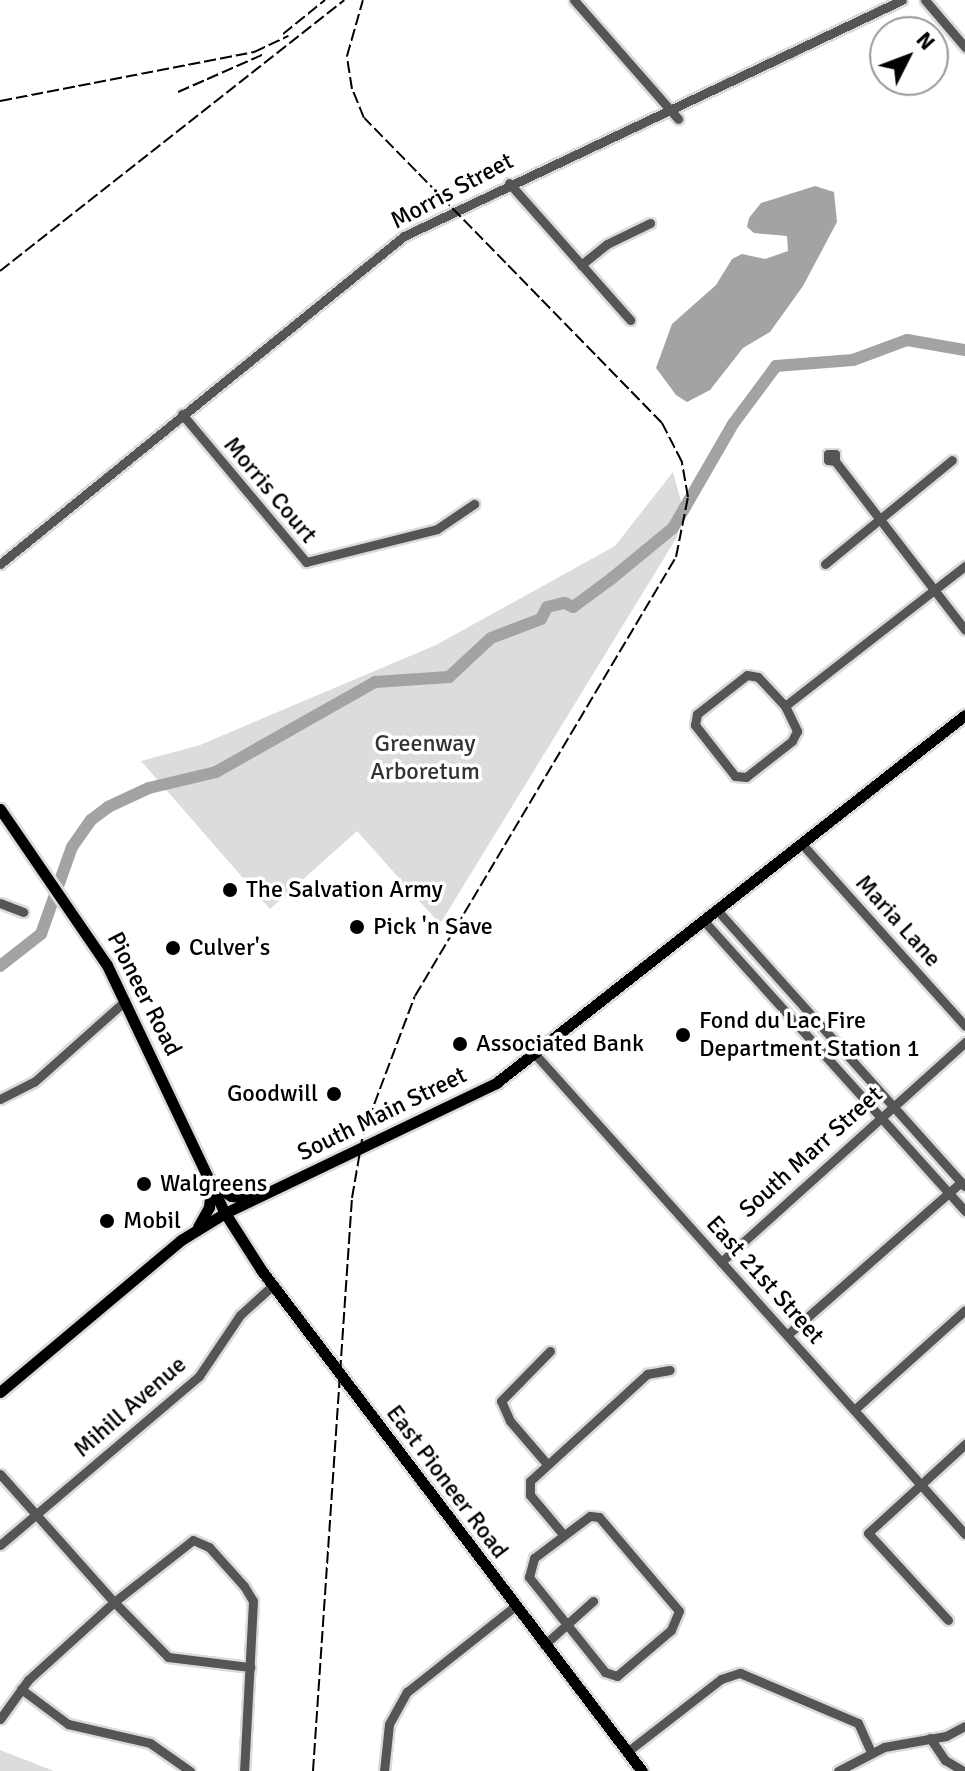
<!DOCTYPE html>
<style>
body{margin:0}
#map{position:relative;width:965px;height:1771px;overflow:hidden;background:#fff;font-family:Signika,sans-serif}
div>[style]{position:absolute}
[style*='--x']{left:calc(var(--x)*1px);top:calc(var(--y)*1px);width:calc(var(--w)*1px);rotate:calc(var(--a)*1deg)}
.green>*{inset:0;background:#dcdcdc}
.water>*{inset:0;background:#a3a3a3}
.river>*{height:12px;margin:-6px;padding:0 6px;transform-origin:6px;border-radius:6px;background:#a3a3a3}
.roads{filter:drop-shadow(2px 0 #dbdbdb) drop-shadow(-2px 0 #dbdbdb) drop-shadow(0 2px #dbdbdb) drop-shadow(0 -2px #dbdbdb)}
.minor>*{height:9px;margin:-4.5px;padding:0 4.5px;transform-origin:4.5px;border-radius:4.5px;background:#555}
.major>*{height:11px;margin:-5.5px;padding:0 5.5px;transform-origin:5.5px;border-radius:5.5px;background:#000}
.rail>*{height:2px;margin-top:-1px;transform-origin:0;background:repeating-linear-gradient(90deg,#000 0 12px,transparent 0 16px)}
.dots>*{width:22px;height:22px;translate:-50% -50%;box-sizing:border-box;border:4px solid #fff;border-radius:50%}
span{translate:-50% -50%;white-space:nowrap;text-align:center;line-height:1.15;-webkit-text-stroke:7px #fff;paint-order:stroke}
.street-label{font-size:24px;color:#000}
.park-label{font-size:24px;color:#333}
.poi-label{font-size:24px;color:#000}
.left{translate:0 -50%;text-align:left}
.right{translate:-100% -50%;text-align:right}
.north{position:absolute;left:869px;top:16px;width:80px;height:80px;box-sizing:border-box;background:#fff;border:2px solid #999;border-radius:50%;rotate:48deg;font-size:22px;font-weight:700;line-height:32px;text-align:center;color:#000}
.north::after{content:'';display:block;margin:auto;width:28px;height:36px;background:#000;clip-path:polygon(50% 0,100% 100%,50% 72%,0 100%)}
</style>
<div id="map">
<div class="green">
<div style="clip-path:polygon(673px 472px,682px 505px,677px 537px,440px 924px,357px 831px,270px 909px,141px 761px,200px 745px,436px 645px,615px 546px)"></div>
<div style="clip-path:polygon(0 1750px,54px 1771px,0 1771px)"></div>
</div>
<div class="water">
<div style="clip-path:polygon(815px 186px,834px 192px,837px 222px,803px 286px,770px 332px,743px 348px,710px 390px,687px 402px,676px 395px,656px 368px,672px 324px,716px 285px,732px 259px,742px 254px,765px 259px,788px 251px,787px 236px,754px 233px,747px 227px,749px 218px,761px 203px)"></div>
</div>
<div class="river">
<div style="--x:0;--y:966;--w:52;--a:-38"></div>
<div style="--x:41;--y:934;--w:92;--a:-70.4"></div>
<div style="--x:72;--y:847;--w:33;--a:-55"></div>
<div style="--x:91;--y:820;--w:21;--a:-37"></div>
<div style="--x:108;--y:807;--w:45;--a:-24.9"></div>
<div style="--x:149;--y:788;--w:69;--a:-13.4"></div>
<div style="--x:216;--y:772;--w:183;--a:-29.5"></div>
<div style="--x:375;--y:682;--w:74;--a:-3.9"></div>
<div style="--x:449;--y:677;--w:57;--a:-42.9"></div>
<div style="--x:491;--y:638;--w:53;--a:-20.8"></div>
<div style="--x:541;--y:619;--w:13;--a:-63"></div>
<div style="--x:547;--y:607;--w:18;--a:-13"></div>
<div style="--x:565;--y:603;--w:9;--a:27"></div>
<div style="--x:573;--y:607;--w:47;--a:-36.4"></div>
<div style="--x:611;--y:579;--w:80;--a:-39.4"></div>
<div style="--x:673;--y:528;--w:120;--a:-60"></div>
<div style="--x:733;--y:424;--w:72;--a:-53.4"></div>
<div style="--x:776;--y:366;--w:77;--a:-4.5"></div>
<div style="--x:853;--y:360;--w:58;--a:-20.3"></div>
<div style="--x:907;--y:340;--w:59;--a:9.8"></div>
</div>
<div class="roads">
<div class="minor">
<div style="--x:574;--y:0;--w:158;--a:48.8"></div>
<div style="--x:925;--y:0;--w:62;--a:49.6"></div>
<div style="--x:509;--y:183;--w:183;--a:48.5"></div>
<div style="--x:581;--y:265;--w:33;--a:-39"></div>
<div style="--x:607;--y:244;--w:48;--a:-26"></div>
<div style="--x:182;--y:414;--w:193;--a:50"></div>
<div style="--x:306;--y:562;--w:135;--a:-14.1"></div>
<div style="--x:437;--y:529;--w:45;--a:-34"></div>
<div style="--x:835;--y:461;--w:7;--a:-172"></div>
<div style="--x:828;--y:460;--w:6;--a:-90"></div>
<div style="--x:828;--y:454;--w:7;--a:0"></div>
<div style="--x:835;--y:454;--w:7;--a:90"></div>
<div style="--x:835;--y:461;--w:213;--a:52.4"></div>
<div style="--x:0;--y:564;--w:520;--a:-39.07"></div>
<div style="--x:404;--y:236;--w:551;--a:-25.36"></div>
<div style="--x:825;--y:564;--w:164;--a:-39.3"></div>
<div style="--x:747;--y:675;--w:11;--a:10"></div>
<div style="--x:758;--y:677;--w:40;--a:47"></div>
<div style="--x:785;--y:706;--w:28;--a:64"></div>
<div style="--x:797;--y:731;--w:11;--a:117"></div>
<div style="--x:792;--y:741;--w:58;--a:142"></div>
<div style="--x:746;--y:777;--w:11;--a:-175"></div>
<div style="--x:735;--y:776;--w:65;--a:-128.1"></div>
<div style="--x:695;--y:725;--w:11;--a:-80"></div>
<div style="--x:697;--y:714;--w:63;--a:-38"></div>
<div style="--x:785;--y:706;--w:228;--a:-37.9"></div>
<div style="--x:801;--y:843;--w:246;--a:48.1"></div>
<div style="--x:0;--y:903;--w:25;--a:21"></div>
<div style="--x:717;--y:910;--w:371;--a:48.1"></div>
<div style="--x:703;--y:920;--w:392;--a:48"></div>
<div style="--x:534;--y:1053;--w:646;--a:48.14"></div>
<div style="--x:0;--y:1099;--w:38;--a:-27"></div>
<div style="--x:34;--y:1082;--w:122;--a:-41.7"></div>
<div style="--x:721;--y:1262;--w:329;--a:-42"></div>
<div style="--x:787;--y:1335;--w:232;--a:-41.3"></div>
<div style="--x:854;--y:1410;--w:149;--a:-42"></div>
<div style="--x:547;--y:1464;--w:57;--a:-130.7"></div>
<div style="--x:510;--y:1421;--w:22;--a:-114"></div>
<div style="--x:501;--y:1401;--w:70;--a:-45.6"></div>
<div style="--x:0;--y:1474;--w:171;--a:48.3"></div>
<div style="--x:114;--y:1602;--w:100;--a:-38.1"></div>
<div style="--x:193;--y:1540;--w:17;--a:24"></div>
<div style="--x:209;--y:1547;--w:52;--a:48.1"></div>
<div style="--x:244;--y:1586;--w:17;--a:59"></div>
<div style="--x:253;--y:1601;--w:170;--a:93"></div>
<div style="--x:590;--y:1516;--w:9;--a:6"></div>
<div style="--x:599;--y:1517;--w:123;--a:49.6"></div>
<div style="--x:679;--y:1611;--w:21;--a:113"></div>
<div style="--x:671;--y:1630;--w:71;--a:139.6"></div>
<div style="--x:617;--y:1676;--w:13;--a:-162"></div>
<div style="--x:605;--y:1672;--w:122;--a:-128.7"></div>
<div style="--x:529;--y:1577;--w:20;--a:-75"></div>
<div style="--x:534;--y:1558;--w:70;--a:-36.9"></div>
<div style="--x:562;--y:1533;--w:50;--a:-130.1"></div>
<div style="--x:530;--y:1495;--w:14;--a:-90"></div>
<div style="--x:530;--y:1481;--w:159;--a:-42.4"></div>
<div style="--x:647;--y:1374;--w:23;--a:-10"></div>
<div style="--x:0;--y:1545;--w:261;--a:-40.3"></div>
<div style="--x:199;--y:1376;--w:73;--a:-56.1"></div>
<div style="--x:240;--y:1315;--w:43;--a:-42.2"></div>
<div style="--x:948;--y:1620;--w:118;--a:-132.6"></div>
<div style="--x:868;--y:1533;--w:132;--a:-42.5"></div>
<div style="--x:544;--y:1645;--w:66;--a:-41.9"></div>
<div style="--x:21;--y:1689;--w:59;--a:36.7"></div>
<div style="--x:68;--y:1724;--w:84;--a:13"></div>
<div style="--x:150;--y:1743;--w:49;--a:35"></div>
<div style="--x:0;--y:1719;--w:48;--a:-54.3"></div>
<div style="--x:28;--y:1680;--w:116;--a:-42.2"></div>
<div style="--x:114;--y:1602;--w:77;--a:45.5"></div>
<div style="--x:168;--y:1657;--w:83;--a:7"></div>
<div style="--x:930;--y:1738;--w:27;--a:56"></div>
<div style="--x:945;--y:1760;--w:21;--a:31"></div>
<div style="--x:627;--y:1752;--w:119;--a:-37.8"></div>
<div style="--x:721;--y:1679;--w:20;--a:-18"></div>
<div style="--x:740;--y:1673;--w:128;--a:23"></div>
<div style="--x:858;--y:1723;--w:32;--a:66"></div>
<div style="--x:384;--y:1771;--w:47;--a:-83.9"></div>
<div style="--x:389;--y:1724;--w:37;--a:-61"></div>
<div style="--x:407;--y:1692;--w:137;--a:-38.5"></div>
<div style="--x:838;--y:1771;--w:52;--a:-27.6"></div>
<div style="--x:884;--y:1747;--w:63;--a:-10.1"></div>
<div style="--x:946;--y:1736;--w:21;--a:-28"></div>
</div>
<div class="major">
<div style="--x:0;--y:809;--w:189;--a:55.6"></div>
<div style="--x:107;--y:965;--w:275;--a:64.6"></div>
<div style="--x:225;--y:1213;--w:69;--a:57.5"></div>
<div style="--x:262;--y:1271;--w:628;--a:52.77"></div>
<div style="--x:211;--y:1183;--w:24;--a:33"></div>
<div style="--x:231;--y:1196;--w:23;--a:5"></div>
<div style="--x:198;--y:1227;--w:23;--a:-61"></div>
<div style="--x:209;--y:1207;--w:20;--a:-84"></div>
<div style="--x:0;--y:1392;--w:236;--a:-40"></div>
<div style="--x:181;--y:1240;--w:52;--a:-31.5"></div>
<div style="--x:225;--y:1213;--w:301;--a:-25.6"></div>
<div style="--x:496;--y:1083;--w:596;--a:-38.12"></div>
</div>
</div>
<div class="rail">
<div style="--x:283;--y:34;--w:54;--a:-39"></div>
<div style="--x:178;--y:92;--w:92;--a:-23.8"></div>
<div style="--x:0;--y:101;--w:259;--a:-10.9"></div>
<div style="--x:254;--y:52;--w:38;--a:-25"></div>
<div style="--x:0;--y:271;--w:438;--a:-38.2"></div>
<div style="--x:313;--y:1771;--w:574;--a:-86.11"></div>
<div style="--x:352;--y:1198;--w:65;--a:-80.2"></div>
<div style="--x:363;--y:1134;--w:147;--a:-69.4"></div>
<div style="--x:415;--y:996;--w:511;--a:-59.27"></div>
<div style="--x:676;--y:557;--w:61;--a:-78.7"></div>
<div style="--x:688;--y:497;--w:36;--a:-100"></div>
<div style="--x:682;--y:462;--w:44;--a:-117.1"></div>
<div style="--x:662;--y:423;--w:426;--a:-134.3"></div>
<div style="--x:364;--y:118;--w:31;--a:-112"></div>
<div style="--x:352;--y:89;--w:33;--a:-99"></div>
<div style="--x:347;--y:56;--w:58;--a:-74.1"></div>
</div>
<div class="dots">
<div style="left:230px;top:890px;background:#000"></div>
<div style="left:357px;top:927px;background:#000"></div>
<div style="left:173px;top:948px;background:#000"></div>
<div style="left:683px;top:1035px;background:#000"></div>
<div style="left:460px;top:1044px;background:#000"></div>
<div style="left:334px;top:1094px;background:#000"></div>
<div style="left:144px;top:1184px;background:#000"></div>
<div style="left:107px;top:1221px;background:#000"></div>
</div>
<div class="street-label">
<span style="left:452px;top:191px;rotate:-28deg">Morris Street</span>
<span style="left:270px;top:490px;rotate:50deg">Morris Court</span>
<span style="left:898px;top:921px;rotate:48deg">Maria Lane</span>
<span style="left:144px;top:994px;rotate:63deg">Pioneer Road</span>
<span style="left:382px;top:1114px;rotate:-26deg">South Main Street</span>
<span style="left:811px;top:1152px;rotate:-42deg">South Marr Street</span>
<span style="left:765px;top:1280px;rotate:48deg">East 21st Street</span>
<span style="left:130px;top:1407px;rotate:-41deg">Mihill Avenue</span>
<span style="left:447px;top:1482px;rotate:53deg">East Pioneer Road</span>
</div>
<div class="park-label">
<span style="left:425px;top:758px">Greenway<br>Arboretum</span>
</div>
<div class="poi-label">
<span class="left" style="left:246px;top:890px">The Salvation Army</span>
<span class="left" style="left:373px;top:927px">Pick 'n Save</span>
<span class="left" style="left:189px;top:948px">Culver's</span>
<span class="left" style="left:699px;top:1035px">Fond du Lac Fire<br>Department Station 1</span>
<span class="left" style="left:476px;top:1044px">Associated Bank</span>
<span class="right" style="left:318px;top:1094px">Goodwill</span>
<span class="left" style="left:160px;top:1184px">Walgreens</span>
<span class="left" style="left:123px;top:1221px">Mobil</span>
</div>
<div class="north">N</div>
</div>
